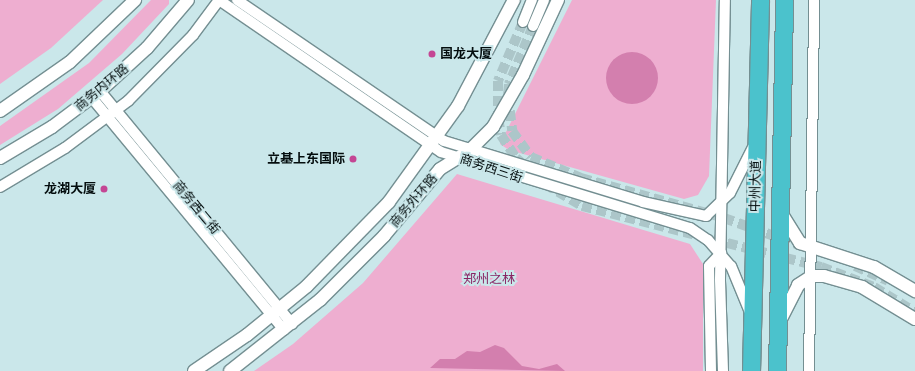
<!DOCTYPE html>
<meta charset="utf-8">
<style>
body{margin:0}
#map{position:relative;width:915px;height:371px;overflow:hidden;background:#cae7ea;font-family:"DM Sans","Noto Sans SC",sans-serif}
div>[style]{position:absolute}
[style*='--x']{left:calc(var(--x)*1px);top:calc(var(--y)*1px);width:calc(var(--w)*1px);rotate:calc(var(--a)*1deg)}
.green>*{inset:0;background:#eeaed0}
.water>*{inset:0;background:#d37fae}
.round{border-radius:50%}
.minor-tunnel>*{height:10px;margin-top:-5px;transform-origin:0;background:repeating-linear-gradient(90deg,#acc6c9 0 10px,transparent 0 15px)}
.roads{filter:drop-shadow(1px 0 #748f92) drop-shadow(-1px 0 #748f92) drop-shadow(0 1px #748f92) drop-shadow(0 -1px #748f92)}
.minor>*{height:10px;margin:-5px;padding:0 5px;transform-origin:5px;border-radius:5px;background:#fff}
.tertiary>*{height:12px;margin:-6px;padding:0 6px;transform-origin:6px;border-radius:6px;background:#fff}
.trunk>*{height:17px;margin:-8.5px;padding:0 8.5px;transform-origin:8.5px;border-radius:8.5px;background:#4bc2cc}
.dots>*{width:11px;height:11px;translate:-50% -50%;box-sizing:border-box;border:2px solid #cae7ea;border-radius:50%}
span{translate:-50% -50%;white-space:nowrap;text-align:center;line-height:1.15;-webkit-text-stroke:4px #cae7ea;paint-order:stroke}
.poi-label{font-size:13px;color:#040d0e;font-weight:700}
.left{translate:0 -50%;text-align:left}
.right{translate:-100% -50%;text-align:right}
.street-label{font-size:13px;color:#040d0e}
.park-label{font-size:13px;color:#882463}
</style>
<div id="map">
<div class="green">
<div style="clip-path:polygon(0 0,103px 0,51px 48px,0 84px)"></div>
<div style="clip-path:polygon(151px 0,169px 0,169px 4px,122px 54px,58px 109px,0 145px,0 126px,89px 63px)"></div>
<div style="clip-path:polygon(572px 0,716px 0,709px 176px,698px 195px,684px 199px,509px 150px,500px 144px)"></div>
<div style="clip-path:polygon(457px 174px,690px 244px,703px 264px,703px 371px,254px 371px,293px 344px,363px 283px)"></div>
</div>
<div class="water">
<div class="round" style="left:606px;top:52px;width:52px;height:52px"></div>
<div style="clip-path:polygon(495px 345px,504px 348px,522px 366px,539px 369px,557px 364px,565px 371px,430px 368px,440px 359px,455px 359px,467px 351px,480px 352px)"></div>
</div>
<div class="minor-tunnel">
<div style="--x:523;--y:22;--w:64;--a:113"></div>
<div style="--x:498;--y:81;--w:37;--a:90"></div>
<div style="--x:498;--y:118;--w:17;--a:80"></div>
<div style="--x:501;--y:135;--w:27;--a:57"></div>
<div style="--x:516;--y:158;--w:39;--a:42"></div>
<div style="--x:545;--y:184;--w:43;--a:30.7"></div>
<div style="--x:582;--y:206;--w:247;--a:14.3"></div>
<div style="--x:821;--y:267;--w:57;--a:20.7"></div>
<div style="--x:874;--y:287;--w:48;--a:31.4"></div>
<div style="--x:533;--y:26;--w:63;--a:112.5"></div>
<div style="--x:509;--y:84;--w:12;--a:95"></div>
<div style="--x:508;--y:96;--w:35;--a:83"></div>
<div style="--x:512;--y:131;--w:32;--a:54"></div>
<div style="--x:531;--y:157;--w:54;--a:22.8"></div>
<div style="--x:581;--y:178;--w:148;--a:15.6"></div>
<div style="--x:724;--y:218;--w:86;--a:19.7"></div>
<div style="--x:855;--y:266;--w:36;--a:24"></div>
</div>
<div class="roads">
<div class="minor">
<div style="--x:219;--y:0;--w:269;--a:34.4"></div>
<div style="--x:441;--y:152;--w:260;--a:17"></div>
<div style="--x:690;--y:228;--w:22;--a:34"></div>
<div style="--x:708;--y:240;--w:35;--a:49"></div>
<div style="--x:731;--y:266;--w:50;--a:67.6"></div>
<div style="--x:237;--y:0;--w:250;--a:34.3"></div>
<div style="--x:444;--y:141;--w:208;--a:17"></div>
<div style="--x:643;--y:202;--w:65;--a:12.5"></div>
<div style="--x:706;--y:216;--w:33;--a:-44"></div>
<div style="--x:730;--y:193;--w:51;--a:-63.4"></div>
<div style="--x:523;--y:22;--w:24;--a:-68"></div>
<div style="--x:533;--y:26;--w:28;--a:-67"></div>
<div style="--x:100;--y:91;--w:302;--a:50.5"></div>
<div style="--x:92;--y:98;--w:301;--a:50.4"></div>
<div style="--x:0;--y:187;--w:76;--a:-31"></div>
<div style="--x:65;--y:148;--w:79;--a:-36.7"></div>
<div style="--x:128;--y:101;--w:93;--a:-45.4"></div>
<div style="--x:193;--y:35;--w:44;--a:-53.4"></div>
<div style="--x:711;--y:371;--w:105;--a:-91.1"></div>
<div style="--x:709;--y:266;--w:18;--a:-47"></div>
<div style="--x:723;--y:371;--w:92;--a:-91.9"></div>
<div style="--x:720;--y:279;--w:279;--a:-89"></div>
<div style="--x:809;--y:371;--w:371;--a:-89.2"></div>
</div>
<div class="tertiary">
<div style="--x:0;--y:111;--w:85;--a:-35"></div>
<div style="--x:70;--y:62;--w:90;--a:-43.6"></div>
<div style="--x:0;--y:158;--w:61;--a:-30.8"></div>
<div style="--x:52;--y:127;--w:60;--a:-36.9"></div>
<div style="--x:100;--y:91;--w:64;--a:-42.5"></div>
<div style="--x:147;--y:48;--w:63;--a:-49.5"></div>
<div style="--x:780;--y:211;--w:38;--a:58"></div>
<div style="--x:800;--y:243;--w:78;--a:18"></div>
<div style="--x:874;--y:267;--w:48;--a:30.3"></div>
<div style="--x:782;--y:317;--w:36;--a:-63"></div>
<div style="--x:798;--y:285;--w:17;--a:-33"></div>
<div style="--x:812;--y:276;--w:12;--a:0"></div>
<div style="--x:824;--y:276;--w:40;--a:16"></div>
<div style="--x:862;--y:287;--w:62;--a:31.1"></div>
<div style="--x:194;--y:371;--w:64;--a:-34.2"></div>
<div style="--x:247;--y:335;--w:77;--a:-39.2"></div>
<div style="--x:307;--y:286;--w:117;--a:-45.7"></div>
<div style="--x:389;--y:202;--w:118;--a:-54.3"></div>
<div style="--x:458;--y:106;--w:120;--a:-62.2"></div>
<div style="--x:230;--y:371;--w:115;--a:-38.3"></div>
<div style="--x:320;--y:300;--w:91;--a:-45"></div>
<div style="--x:384;--y:236;--w:87;--a:-50.1"></div>
<div style="--x:440;--y:169;--w:36;--a:-32"></div>
<div style="--x:470;--y:150;--w:33;--a:-45"></div>
<div style="--x:493;--y:127;--w:60;--a:-60"></div>
<div style="--x:523;--y:75;--w:83;--a:-65"></div>
</div>
<div class="trunk">
<div style="--x:751;--y:371;--w:371;--a:-88.6"></div>
<div style="--x:777;--y:371;--w:371;--a:-88.9"></div>
</div>
</div>
<div class="dots">
<div style="left:432px;top:54px;background:#c44694"></div>
<div style="left:353px;top:159px;background:#c44694"></div>
<div style="left:104px;top:189px;background:#c44694"></div>
</div>
<div class="poi-label">
<span class="left" style="left:440px;top:54px">国龙大厦</span>
<span class="right" style="left:345px;top:159px">立基上东国际</span>
<span class="right" style="left:96px;top:189px">龙湖大厦</span>
</div>
<div class="street-label">
<span style="left:102px;top:88px;rotate:-40deg">商务内环路</span>
<span style="left:491px;top:169px;rotate:18deg">商务西三街</span>
<span style="left:756px;top:186px;rotate:-89deg">中州大道</span>
<span style="left:414px;top:201px;rotate:-50deg">商务外环路</span>
<span style="left:196px;top:208px;rotate:50deg">商务西二街</span>
</div>
<div class="park-label">
<span style="left:489px;top:279px">郑州之林</span>
</div>
</div>
